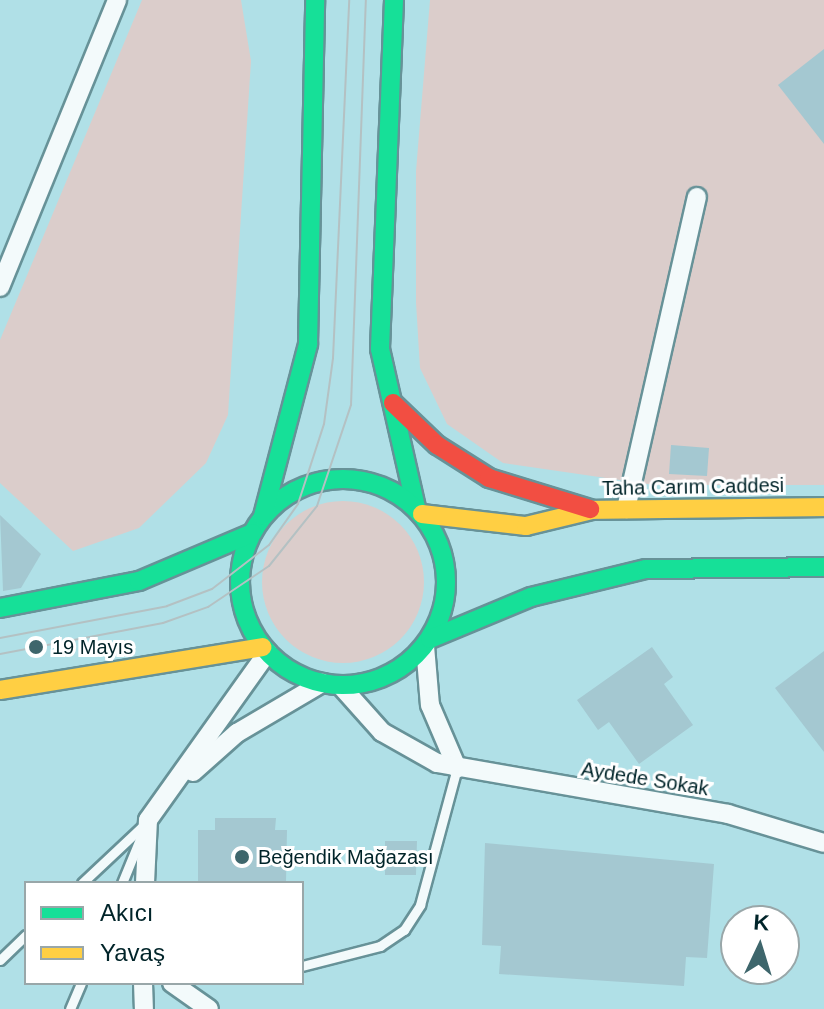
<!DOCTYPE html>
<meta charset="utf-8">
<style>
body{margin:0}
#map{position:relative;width:824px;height:1009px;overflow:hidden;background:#b0e0e7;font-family:Arial,sans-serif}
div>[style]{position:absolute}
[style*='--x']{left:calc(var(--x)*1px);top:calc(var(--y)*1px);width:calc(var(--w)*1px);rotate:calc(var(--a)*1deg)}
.green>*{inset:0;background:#dbcdcb}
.round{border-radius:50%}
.building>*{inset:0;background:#a4c8d1}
.roads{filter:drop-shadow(2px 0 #679298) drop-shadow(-2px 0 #679298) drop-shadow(0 2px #679298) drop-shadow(0 -2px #679298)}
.lane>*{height:9px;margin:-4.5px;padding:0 4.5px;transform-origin:4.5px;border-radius:4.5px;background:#f3fafb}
.street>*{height:18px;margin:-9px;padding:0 9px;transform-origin:9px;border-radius:9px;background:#f3fafb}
.fast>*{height:18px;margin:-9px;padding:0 9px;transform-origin:9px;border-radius:9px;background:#16e098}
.fast>.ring{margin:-9px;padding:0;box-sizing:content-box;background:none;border:18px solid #16e098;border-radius:50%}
.slow>*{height:18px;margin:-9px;padding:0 9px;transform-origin:9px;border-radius:9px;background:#ffcf43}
.jam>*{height:18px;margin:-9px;padding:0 9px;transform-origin:9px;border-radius:9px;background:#f24e42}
.tram>*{height:2px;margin:-1px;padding:0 1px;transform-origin:1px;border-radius:1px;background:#b4c1c3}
.dots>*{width:22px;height:22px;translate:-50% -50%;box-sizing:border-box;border:4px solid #fff;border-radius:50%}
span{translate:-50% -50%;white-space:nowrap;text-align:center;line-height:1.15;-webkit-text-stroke:6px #fff;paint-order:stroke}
.street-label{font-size:20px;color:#002429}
.poi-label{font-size:20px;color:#002429}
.left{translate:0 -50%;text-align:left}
.legend{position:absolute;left:24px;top:881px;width:280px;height:104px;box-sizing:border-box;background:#fff;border:2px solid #99a7a9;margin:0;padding:10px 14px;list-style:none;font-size:24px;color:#002429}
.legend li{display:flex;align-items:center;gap:16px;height:40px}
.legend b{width:40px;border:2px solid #99a7a9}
.north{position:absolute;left:720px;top:905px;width:80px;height:80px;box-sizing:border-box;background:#fff;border:2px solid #99a7a9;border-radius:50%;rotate:4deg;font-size:22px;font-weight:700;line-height:32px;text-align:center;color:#002429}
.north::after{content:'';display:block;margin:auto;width:28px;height:36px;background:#3e666c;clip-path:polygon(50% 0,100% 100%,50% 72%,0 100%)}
</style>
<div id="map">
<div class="green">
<div style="clip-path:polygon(142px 0,241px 0,251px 61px,228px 415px,206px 463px,139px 528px,73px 551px,0 483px,0 340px)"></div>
<div style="clip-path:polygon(430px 0,824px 0,824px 485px,654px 485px,503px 463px,447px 424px,420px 368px,416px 303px,416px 171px)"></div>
<div class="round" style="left:262px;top:501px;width:162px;height:162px"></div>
</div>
<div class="building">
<div style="clip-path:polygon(824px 49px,824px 144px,778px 85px)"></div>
<div style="clip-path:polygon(671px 445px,709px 448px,707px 476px,669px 474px)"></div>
<div style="clip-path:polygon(0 515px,41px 554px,21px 588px,3px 591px)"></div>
<div style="clip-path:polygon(652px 647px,673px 677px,664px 684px,693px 725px,639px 764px,609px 722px,598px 730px,577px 700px)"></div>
<div style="clip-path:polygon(824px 651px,824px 752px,775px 688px)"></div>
<div style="clip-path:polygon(215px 818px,276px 818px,275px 830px,287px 830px,286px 883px,198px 883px,198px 830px,215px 830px)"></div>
<div style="clip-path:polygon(385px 841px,417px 841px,416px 875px,385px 875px)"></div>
<div style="clip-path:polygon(485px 843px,714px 864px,707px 958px,686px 957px,684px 986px,499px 974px,501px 946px,482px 945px)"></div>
</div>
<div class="roads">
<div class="lane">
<div style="--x:82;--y:883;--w:88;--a:-43.2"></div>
<div style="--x:122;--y:883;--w:53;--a:-67.8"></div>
<div style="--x:0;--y:960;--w:36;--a:-44"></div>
<div style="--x:302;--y:966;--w:81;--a:-14.4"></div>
<div style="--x:380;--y:946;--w:29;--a:-34"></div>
<div style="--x:404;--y:930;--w:30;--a:-57"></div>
<div style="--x:420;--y:905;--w:142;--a:-74.9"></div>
<div style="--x:70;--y:1009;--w:28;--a:-67"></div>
</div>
<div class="street">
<div style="--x:0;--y:287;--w:310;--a:-67.8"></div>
<div style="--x:626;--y:509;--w:320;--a:-77.2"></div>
<div style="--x:425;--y:646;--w:59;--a:85.2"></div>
<div style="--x:430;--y:705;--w:69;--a:66.8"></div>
<div style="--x:340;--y:685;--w:63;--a:48.2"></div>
<div style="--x:382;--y:732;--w:63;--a:29.4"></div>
<div style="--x:437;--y:763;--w:295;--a:9.9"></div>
<div style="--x:728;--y:814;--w:100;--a:16.8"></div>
<div style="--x:193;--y:772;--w:59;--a:-41.6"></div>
<div style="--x:237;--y:733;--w:99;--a:-30.5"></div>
<div style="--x:145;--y:883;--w:63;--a:-87.3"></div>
<div style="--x:148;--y:820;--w:206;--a:-54.5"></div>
<div style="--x:143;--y:983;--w:26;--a:88"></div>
<div style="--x:172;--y:983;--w:45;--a:35.1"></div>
</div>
<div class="fast">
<div style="--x:394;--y:0;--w:349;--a:92.3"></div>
<div style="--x:380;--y:349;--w:162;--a:77.2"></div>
<div class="ring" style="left:240px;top:479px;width:188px;height:188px"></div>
<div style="--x:263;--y:516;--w:178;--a:-75.3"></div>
<div style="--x:308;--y:344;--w:344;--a:-88.8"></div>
<div style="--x:0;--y:608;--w:142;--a:-11"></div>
<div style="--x:139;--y:581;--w:123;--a:-23"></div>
<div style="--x:430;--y:639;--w:109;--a:-22.6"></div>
<div style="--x:531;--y:597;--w:118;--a:-13.7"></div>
<div style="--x:646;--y:569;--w:178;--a:-0.6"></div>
</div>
<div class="slow">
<div style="--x:422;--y:514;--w:105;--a:6.6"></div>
<div style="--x:526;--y:526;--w:68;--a:-13.6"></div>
<div style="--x:592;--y:510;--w:232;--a:-0.7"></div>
<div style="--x:0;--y:690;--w:266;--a:-9.3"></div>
</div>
<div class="jam">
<div style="--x:393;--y:403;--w:61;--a:43.7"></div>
<div style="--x:437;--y:445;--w:62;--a:32.4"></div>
<div style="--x:489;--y:478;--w:106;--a:17.1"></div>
</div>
</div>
<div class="tram">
<div style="--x:0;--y:638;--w:170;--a:-10.8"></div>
<div style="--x:167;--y:606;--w:48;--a:-20.7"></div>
<div style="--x:212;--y:589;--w:72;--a:-37.7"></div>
<div style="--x:269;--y:545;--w:50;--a:-54.7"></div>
<div style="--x:298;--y:504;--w:84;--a:-72"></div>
<div style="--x:324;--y:424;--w:67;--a:-82.2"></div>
<div style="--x:333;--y:358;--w:358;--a:-87.4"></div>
<div style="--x:0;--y:654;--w:166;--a:-10.8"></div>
<div style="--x:163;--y:623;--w:48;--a:-19.6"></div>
<div style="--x:208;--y:607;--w:73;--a:-33.9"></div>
<div style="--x:269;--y:566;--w:77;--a:-51.3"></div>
<div style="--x:317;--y:506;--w:107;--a:-71.4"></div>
<div style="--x:351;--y:405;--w:405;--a:-87.9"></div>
</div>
<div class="dots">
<div style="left:36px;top:647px;background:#3e666c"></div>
<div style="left:242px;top:857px;background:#3e666c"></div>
</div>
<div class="street-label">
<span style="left:693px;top:487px;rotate:-1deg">Taha Carım Caddesi</span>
<span style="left:645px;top:779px;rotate:9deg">Aydede Sokak</span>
</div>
<div class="poi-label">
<span class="left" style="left:52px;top:647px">19 Mayıs</span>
<span class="left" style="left:258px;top:857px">Beğendik Mağazası</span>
</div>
<ul class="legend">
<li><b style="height:10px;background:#16e098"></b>Akıcı</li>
<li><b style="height:10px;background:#ffcf43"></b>Yavaş</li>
</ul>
<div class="north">K</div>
</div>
